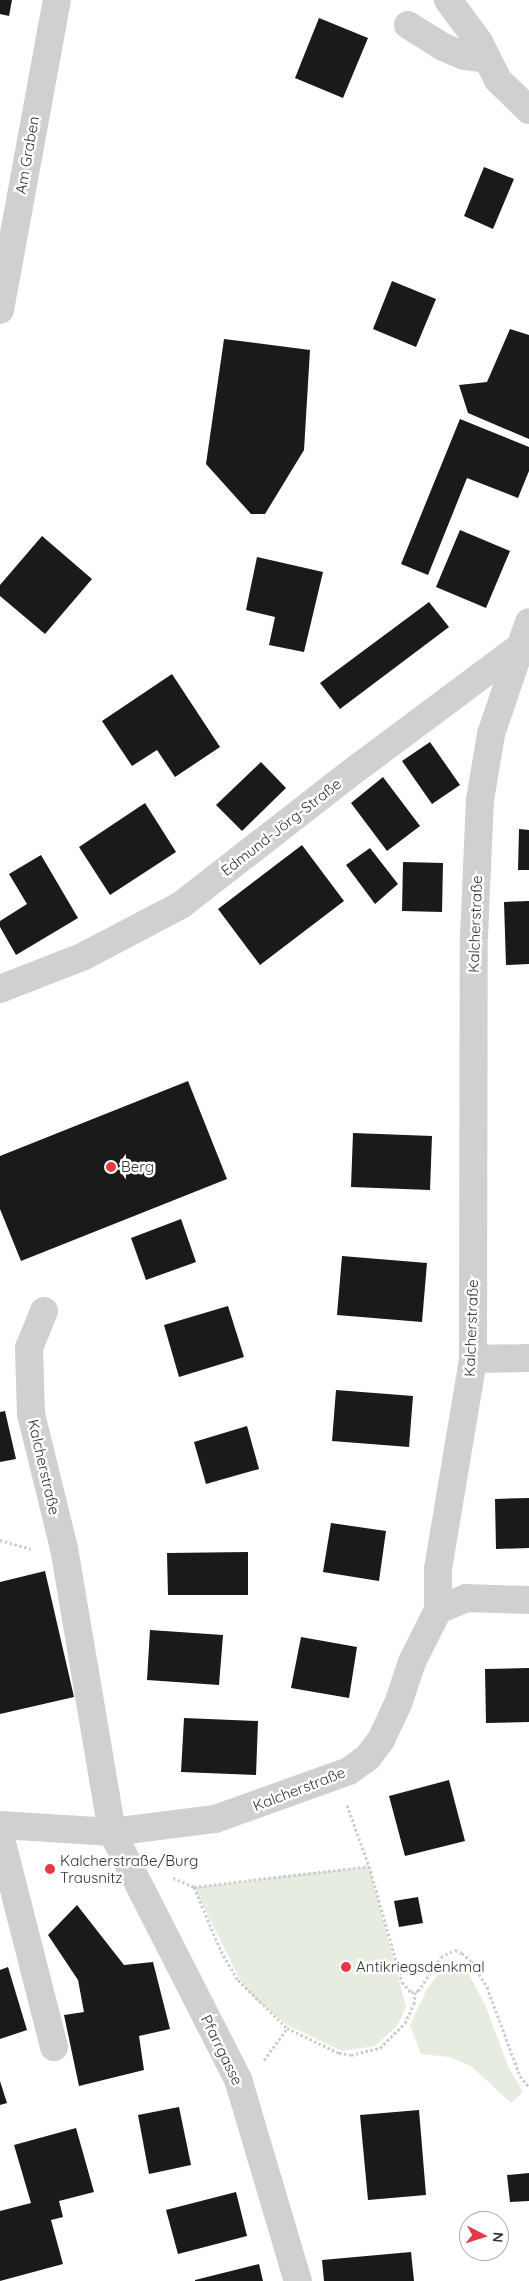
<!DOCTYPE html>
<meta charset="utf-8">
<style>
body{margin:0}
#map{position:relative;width:529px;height:2281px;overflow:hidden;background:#fff;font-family:Quicksand,sans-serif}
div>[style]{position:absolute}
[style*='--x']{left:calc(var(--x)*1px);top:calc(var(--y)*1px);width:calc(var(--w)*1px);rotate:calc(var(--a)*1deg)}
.green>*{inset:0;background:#e6ecdf}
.building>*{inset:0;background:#1a1a1a}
.path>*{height:3px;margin-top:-1.5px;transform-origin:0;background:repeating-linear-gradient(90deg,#cdcdcd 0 2.5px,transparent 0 5px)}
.minor>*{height:28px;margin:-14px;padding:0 14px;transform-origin:14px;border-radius:14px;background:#d0d0d0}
.dots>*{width:14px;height:14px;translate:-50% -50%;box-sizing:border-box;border:2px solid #fff;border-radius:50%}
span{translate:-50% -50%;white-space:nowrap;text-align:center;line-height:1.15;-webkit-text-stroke:5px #fff;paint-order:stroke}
.street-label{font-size:15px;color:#333}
.poi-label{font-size:15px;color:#333}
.left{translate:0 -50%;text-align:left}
.north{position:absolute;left:459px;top:2211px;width:50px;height:50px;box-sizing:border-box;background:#fff;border:1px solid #adadad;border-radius:50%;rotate:95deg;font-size:14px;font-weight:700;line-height:20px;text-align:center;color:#333}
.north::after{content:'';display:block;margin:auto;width:18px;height:22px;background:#e63946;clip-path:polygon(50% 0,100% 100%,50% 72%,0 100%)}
</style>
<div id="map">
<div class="green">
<div style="clip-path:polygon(369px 1866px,406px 2007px,397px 2026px,375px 2046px,342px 2051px,287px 2025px,256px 2000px,240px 1980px,194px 1887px)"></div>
<div style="clip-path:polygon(449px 1959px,459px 1962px,466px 1968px,486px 2007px,508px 2066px,523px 2092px,511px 2103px,471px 2066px,449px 2057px,421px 2054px,410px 2025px,426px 1991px)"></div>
</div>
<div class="building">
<div style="clip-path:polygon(0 0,12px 0,9px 16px,0 14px)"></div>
<div style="clip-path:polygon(319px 18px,368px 38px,343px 98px,295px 78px)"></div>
<div style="clip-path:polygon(484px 167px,514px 179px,493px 229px,464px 216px)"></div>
<div style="clip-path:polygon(392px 281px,436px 299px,416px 347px,373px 329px)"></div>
<div style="clip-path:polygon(510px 329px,529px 335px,529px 439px,468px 413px,459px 385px,487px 382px)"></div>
<div style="clip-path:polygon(224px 339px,310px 350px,304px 450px,265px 514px,251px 514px,206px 464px)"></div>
<div style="clip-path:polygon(460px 419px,529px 447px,529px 471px,518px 498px,467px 478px,428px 575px,401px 564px)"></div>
<div style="clip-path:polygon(460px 530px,510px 551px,486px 608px,436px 587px)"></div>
<div style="clip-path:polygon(42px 536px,92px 579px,45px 634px,0 596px,0 585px)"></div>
<div style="clip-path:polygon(257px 557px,323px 572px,304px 652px,269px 645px,275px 617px,246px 610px)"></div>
<div style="clip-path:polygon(429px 602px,449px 627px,340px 709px,320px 683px)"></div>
<div style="clip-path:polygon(172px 674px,220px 747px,175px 777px,157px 750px,132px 766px,102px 721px)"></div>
<div style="clip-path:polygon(430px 742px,460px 785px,432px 804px,402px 761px)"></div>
<div style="clip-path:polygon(261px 762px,286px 788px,242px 831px,216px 805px)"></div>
<div style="clip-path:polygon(383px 777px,420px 826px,387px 851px,351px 803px)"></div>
<div style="clip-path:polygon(145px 803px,176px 852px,110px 895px,79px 847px)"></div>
<div style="clip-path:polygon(519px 829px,529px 830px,529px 870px,518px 870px)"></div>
<div style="clip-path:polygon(302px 845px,344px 901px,260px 965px,218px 909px)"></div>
<div style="clip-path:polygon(370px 848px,398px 884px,375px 904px,346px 865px)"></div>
<div style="clip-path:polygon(41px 855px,78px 918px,16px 955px,0 927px,0 921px,27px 904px,9px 874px)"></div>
<div style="clip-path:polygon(403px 862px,443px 863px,442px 912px,402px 911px)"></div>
<div style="clip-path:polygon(529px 901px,529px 964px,506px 965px,504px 902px)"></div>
<div style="clip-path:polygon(188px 1081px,227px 1179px,21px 1261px,0 1209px,0 1156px)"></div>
<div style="clip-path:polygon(353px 1133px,432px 1136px,430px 1190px,351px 1187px)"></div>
<div style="clip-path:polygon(181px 1219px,196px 1262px,146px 1280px,131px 1238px)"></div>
<div style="clip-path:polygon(342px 1256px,427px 1263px,422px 1322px,337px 1315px)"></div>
<div style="clip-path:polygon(228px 1306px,244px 1357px,179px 1377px,164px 1325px)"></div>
<div style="clip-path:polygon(336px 1390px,413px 1396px,409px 1447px,332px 1441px)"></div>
<div style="clip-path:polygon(5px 1411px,16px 1459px,0 1462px,0 1412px)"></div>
<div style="clip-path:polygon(247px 1426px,259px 1469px,206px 1484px,194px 1442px)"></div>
<div style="clip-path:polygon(529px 1498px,529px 1548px,496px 1549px,495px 1499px)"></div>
<div style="clip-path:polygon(331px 1523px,386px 1531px,379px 1581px,323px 1572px)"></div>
<div style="clip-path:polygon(248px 1552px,248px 1595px,168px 1595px,167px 1553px)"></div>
<div style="clip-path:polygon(45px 1571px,74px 1697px,0 1714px,0 1582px)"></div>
<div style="clip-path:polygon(150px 1630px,223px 1635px,219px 1685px,147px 1680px)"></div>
<div style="clip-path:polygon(301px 1637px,357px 1647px,349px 1698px,291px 1688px)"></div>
<div style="clip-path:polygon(529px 1668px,529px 1722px,486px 1723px,485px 1669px)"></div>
<div style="clip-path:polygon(184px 1718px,258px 1721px,256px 1775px,181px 1772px)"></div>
<div style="clip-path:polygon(449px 1780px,465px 1841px,405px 1856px,389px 1796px)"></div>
<div style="clip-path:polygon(418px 1897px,423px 1923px,399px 1927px,394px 1901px)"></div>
<div style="clip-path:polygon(77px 1905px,124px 1965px,153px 1962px,170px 2029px,139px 2036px,144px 2070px,79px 2086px,64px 2015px,84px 2012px,78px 1980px,48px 1935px)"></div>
<div style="clip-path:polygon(8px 1967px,27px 2030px,0 2039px,0 1970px)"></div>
<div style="clip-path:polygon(0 2081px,7px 2103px,0 2105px)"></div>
<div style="clip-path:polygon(179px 2107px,191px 2165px,149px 2174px,138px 2115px)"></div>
<div style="clip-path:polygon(419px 2110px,426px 2195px,368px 2200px,360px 2115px)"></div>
<div style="clip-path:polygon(76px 2128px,94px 2192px,59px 2201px,63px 2217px,51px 2220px,63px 2264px,0 2281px,0 2211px,31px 2203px,14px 2145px)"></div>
<div style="clip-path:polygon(529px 2173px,529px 2201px,510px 2202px,507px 2175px)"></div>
<div style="clip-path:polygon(236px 2192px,247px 2236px,178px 2254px,166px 2210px)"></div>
<div style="clip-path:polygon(411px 2252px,414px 2281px,324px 2281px,322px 2260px)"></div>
<div style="clip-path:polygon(259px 2264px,263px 2281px,195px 2281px,195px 2280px)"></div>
</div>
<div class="path">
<div style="--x:0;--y:1540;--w:32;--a:16"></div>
<div style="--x:347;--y:1805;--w:65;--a:70.2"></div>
<div style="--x:173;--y:1878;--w:23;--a:23"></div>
<div style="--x:194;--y:1887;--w:176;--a:-6.8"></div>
<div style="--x:369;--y:1866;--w:121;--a:74.1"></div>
<div style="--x:402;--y:1982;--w:13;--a:48"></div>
<div style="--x:411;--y:1992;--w:7;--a:-8"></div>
<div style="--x:418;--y:1991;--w:41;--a:-55.9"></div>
<div style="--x:441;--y:1957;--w:16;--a:-27"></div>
<div style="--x:455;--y:1950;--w:8;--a:23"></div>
<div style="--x:462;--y:1953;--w:12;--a:42"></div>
<div style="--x:471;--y:1961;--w:31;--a:58"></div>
<div style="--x:487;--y:1987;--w:95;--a:69.7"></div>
<div style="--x:520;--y:2076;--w:14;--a:51"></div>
<div style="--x:194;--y:1887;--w:69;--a:67.1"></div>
<div style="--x:221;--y:1951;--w:34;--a:60"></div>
<div style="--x:238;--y:1980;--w:69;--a:44.4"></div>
<div style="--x:264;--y:2060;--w:39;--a:-54"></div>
<div style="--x:287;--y:2028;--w:58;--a:25.7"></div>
<div style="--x:339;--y:2053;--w:12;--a:9"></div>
<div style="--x:351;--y:2055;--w:30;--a:-14"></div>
<div style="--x:380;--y:2048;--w:35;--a:-45"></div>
<div style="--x:405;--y:2023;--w:21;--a:-65"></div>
<div style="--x:414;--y:2004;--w:12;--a:-85"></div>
</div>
<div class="minor">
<div style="--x:448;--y:0;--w:52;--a:53.6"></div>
<div style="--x:479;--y:42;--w:42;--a:63.4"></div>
<div style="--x:498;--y:80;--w:43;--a:44.1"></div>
<div style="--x:408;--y:25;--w:39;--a:32"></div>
<div style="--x:441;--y:46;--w:25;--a:23"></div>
<div style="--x:464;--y:56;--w:23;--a:7"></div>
<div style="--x:0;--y:310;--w:315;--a:-79.6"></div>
<div style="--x:0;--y:989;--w:90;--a:-21.4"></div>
<div style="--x:84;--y:956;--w:110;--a:-27.7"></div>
<div style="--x:181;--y:905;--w:217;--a:-37.9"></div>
<div style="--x:352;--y:772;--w:209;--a:-36.7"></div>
<div style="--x:44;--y:1311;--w:40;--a:112"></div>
<div style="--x:29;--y:1348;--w:66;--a:88.3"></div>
<div style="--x:31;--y:1414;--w:138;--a:76.2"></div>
<div style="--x:64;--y:1548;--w:288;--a:80.4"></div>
<div style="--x:112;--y:1832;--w:277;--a:63"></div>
<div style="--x:238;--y:2079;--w:211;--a:73.5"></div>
<div style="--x:473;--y:1359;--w:56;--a:-1"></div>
<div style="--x:438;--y:1610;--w:30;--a:-23"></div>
<div style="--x:466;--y:1598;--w:63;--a:1.8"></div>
<div style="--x:0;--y:1825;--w:112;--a:3.6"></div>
<div style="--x:112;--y:1832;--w:104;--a:-7.2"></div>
<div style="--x:215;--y:1819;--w:142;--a:-19.7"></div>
<div style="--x:349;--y:1771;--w:24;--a:-36"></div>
<div style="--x:368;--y:1757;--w:21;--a:-53"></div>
<div style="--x:381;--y:1740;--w:40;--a:-65"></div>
<div style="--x:398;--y:1704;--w:44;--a:-71.6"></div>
<div style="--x:412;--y:1662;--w:58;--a:-63.4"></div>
<div style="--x:438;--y:1610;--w:41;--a:-90"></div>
<div style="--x:438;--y:1569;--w:213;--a:-80.5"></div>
<div style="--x:473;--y:1359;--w:423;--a:-89.9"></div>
<div style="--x:474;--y:936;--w:136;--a:-87.5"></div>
<div style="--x:480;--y:800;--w:67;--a:-80.5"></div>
<div style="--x:491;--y:734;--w:118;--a:-71.3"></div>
<div style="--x:0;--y:1835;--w:219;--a:75.7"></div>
</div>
<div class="dots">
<div style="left:111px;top:1167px;background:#e63946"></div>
<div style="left:50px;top:1869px;background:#e63946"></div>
<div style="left:346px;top:1967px;background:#e63946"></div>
</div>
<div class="street-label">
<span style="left:27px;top:155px;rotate:-80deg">Am Graben</span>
<span style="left:281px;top:827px;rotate:-38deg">Edmund-Jörg-Straße</span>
<span style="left:475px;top:924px;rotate:-88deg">Kalcherstraße</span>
<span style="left:471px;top:1328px;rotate:-88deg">Kalcherstraße</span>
<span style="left:44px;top:1467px;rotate:77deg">Kalcherstraße</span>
<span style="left:299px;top:1789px;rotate:-21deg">Kalcherstraße</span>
<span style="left:222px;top:2050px;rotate:64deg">Pfarrgasse</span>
</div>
<div class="poi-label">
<span class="left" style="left:121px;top:1167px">Berg</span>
<span class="left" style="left:60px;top:1869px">Kalcherstraße/Burg<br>Trausnitz</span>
<span class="left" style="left:356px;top:1967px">Antikriegsdenkmal</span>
</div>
<div class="north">N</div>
</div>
